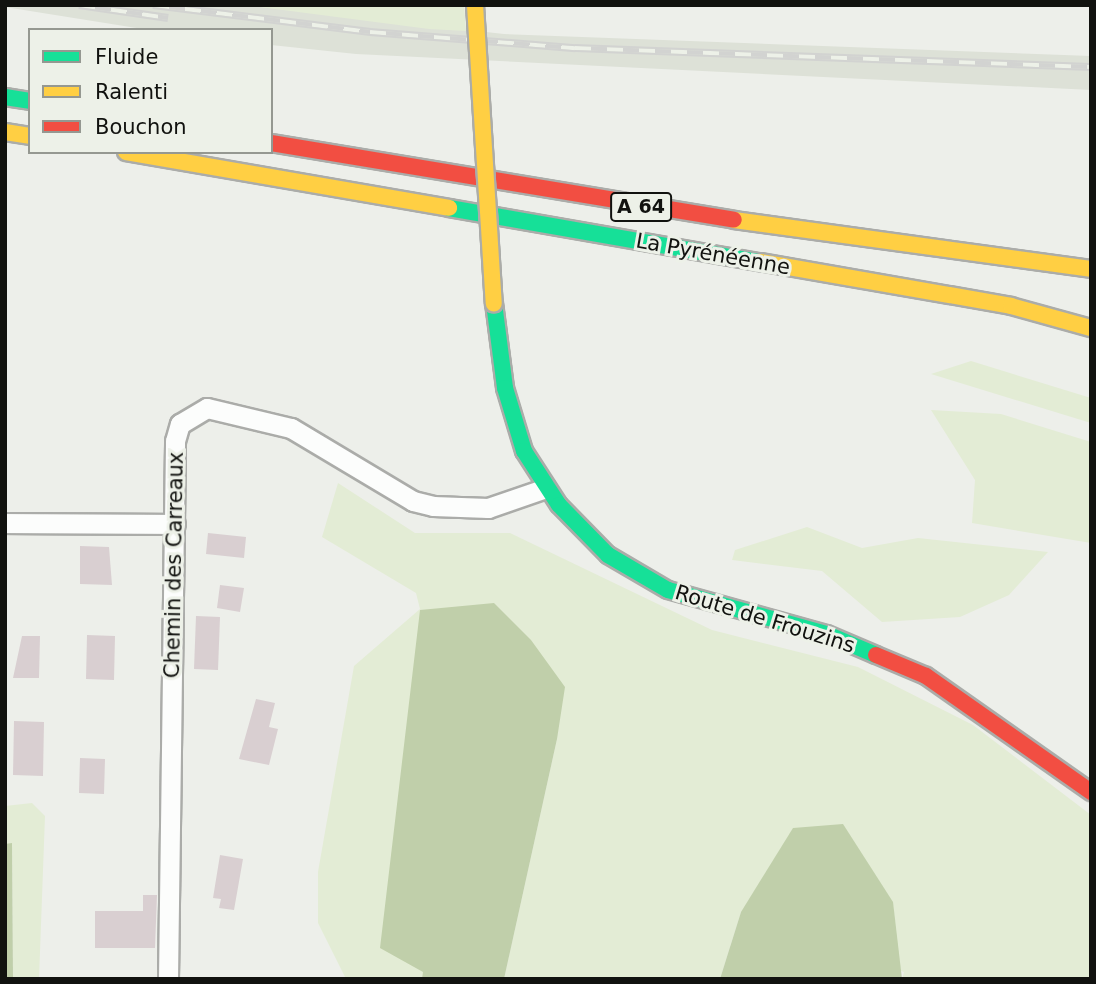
<!DOCTYPE html>
<meta charset="utf-8">
<style>
body{margin:0}
#map{position:relative;width:1096px;height:984px;overflow:hidden;background:#edefea;font-family:"DejaVu Sans",sans-serif}
div>[style]{position:absolute}
[style*='--x']{left:calc(var(--x)*1px);top:calc(var(--y)*1px);width:calc(var(--w)*1px);rotate:calc(var(--a)*1deg)}
.built>*{inset:0;background:#dde1d7}
.green>*{inset:0;background:#e3ecd5}
.water>*{inset:0;background:#c0cfaa}
.building>*{inset:0;background:#d9cfd1}
.roads{filter:drop-shadow(2px 0 #abaca9) drop-shadow(-2px 0 #abaca9) drop-shadow(0 2px #abaca9) drop-shadow(0 -2px #abaca9)}
.street>*{height:19px;margin:-9.5px;padding:0 9.5px;transform-origin:9.5px;border-radius:9.5px;background:#fcfdfc}
.fast>*{height:16px;margin:-8px;padding:0 8px;transform-origin:8px;border-radius:8px;background:#16e098}
.slow>*{height:16px;margin:-8px;padding:0 8px;transform-origin:8px;border-radius:8px;background:#ffcf43}
.jam>*{height:16px;margin:-8px;padding:0 8px;transform-origin:8px;border-radius:8px;background:#f24e42}
.rail>*{height:8px;margin-top:-4px;transform-origin:0;background:repeating-linear-gradient(90deg,#edf1e8 0 16px,#d2d3d1 0 32px);box-sizing:border-box;border-block:2px solid #d2d3d1}
.bridges{filter:drop-shadow(2px 0 #abaca9) drop-shadow(-2px 0 #abaca9) drop-shadow(0 2px #abaca9) drop-shadow(0 -2px #abaca9)}
.slow-bridge>*{height:16px;margin:-8px;padding:0 8px;transform-origin:8px;border-radius:8px;background:#ffcf43}
span{translate:-50% -50%;white-space:nowrap;text-align:center;line-height:1.15;-webkit-text-stroke:6px #edf1e8;paint-order:stroke}
.shield-label span{padding:2px 5px;background:#edf1e8;border:2px solid;border-radius:5px;-webkit-text-stroke-width:0}
.shield-label{font-size:19px;color:#11120f;font-weight:700}
.street-label{font-size:21px;color:#11120f}
.frame{position:absolute;inset:0;border:7px solid #11120f;pointer-events:none}
.legend{position:absolute;left:28px;top:28px;width:245px;height:126px;box-sizing:border-box;background:#edf1e8;border:2px solid #959891;margin:0;padding:9px 12px;list-style:none;font-size:21px;color:#11120f}
.legend li{display:flex;align-items:center;gap:14px;height:35px}
.legend b{width:35px;border:2px solid #959891}
</style>
<div id="map">
<div class="built">
<div style="clip-path:polygon(242px 5px,504px 34px,1091px 56px,1091px 90px,356px 54px,271px 45px,271px 30px,149px 30px,5px 7px)"></div>
</div>
<div class="green">
<div style="clip-path:polygon(245px 5px,464px 5px,466px 31px,429px 29px)"></div>
<div style="clip-path:polygon(971px 361px,1091px 398px,1091px 423px,931px 374px)"></div>
<div style="clip-path:polygon(931px 410px,1001px 414px,1091px 442px,1091px 543px,972px 523px,975px 480px)"></div>
<div style="clip-path:polygon(338px 483px,415px 533px,510px 533px,712px 630px,858px 667px,973px 725px,1091px 815px,1091px 979px,902px 979px,904px 972px,741px 912px,720px 979px,504px 979px,557px 739px,422px 979px,346px 979px,318px 923px,318px 872px,354px 666px,420px 609px,416px 593px,322px 537px)"></div>
<div style="clip-path:polygon(807px 527px,862px 548px,918px 538px,1048px 552px,1009px 595px,960px 617px,882px 622px,822px 571px,732px 560px,735px 550px)"></div>
<div style="clip-path:polygon(32px 803px,45px 816px,39px 979px,13px 979px,12px 844px,5px 844px,5px 806px)"></div>
</div>
<div class="water">
<div style="clip-path:polygon(494px 603px,531px 640px,565px 687px,557px 739px,504px 979px,422px 979px,423px 972px,380px 948px,420px 610px)"></div>
<div style="clip-path:polygon(843px 824px,893px 902px,902px 979px,720px 979px,741px 912px,793px 828px)"></div>
<div style="clip-path:polygon(12px 843px,13px 979px,5px 979px,5px 844px)"></div>
</div>
<div class="building">
<div style="clip-path:polygon(208px 533px,246px 537px,244px 558px,206px 554px)"></div>
<div style="clip-path:polygon(80px 546px,109px 547px,112px 585px,80px 584px)"></div>
<div style="clip-path:polygon(220px 585px,244px 588px,240px 612px,217px 608px)"></div>
<div style="clip-path:polygon(196px 616px,220px 617px,218px 670px,194px 669px)"></div>
<div style="clip-path:polygon(87px 635px,115px 636px,114px 680px,86px 679px)"></div>
<div style="clip-path:polygon(22px 636px,40px 636px,39px 678px,13px 678px)"></div>
<div style="clip-path:polygon(256px 699px,275px 703px,269px 727px,278px 729px,269px 765px,239px 759px)"></div>
<div style="clip-path:polygon(14px 721px,44px 722px,43px 776px,13px 775px)"></div>
<div style="clip-path:polygon(80px 758px,105px 759px,104px 794px,79px 793px)"></div>
<div style="clip-path:polygon(220px 855px,243px 859px,234px 910px,219px 908px,221px 899px,213px 898px)"></div>
<div style="clip-path:polygon(143px 895px,157px 895px,155px 948px,95px 948px,95px 911px,143px 911px)"></div>
</div>
<div class="roads">
<div class="street">
<div style="--x:5;--y:523;--w:170;--a:0.3"></div>
<div style="--x:168;--y:979;--w:538;--a:-89.25"></div>
<div style="--x:175;--y:441;--w:18;--a:-74"></div>
<div style="--x:180;--y:424;--w:31;--a:-31"></div>
<div style="--x:207;--y:408;--w:86;--a:13.4"></div>
<div style="--x:291;--y:428;--w:142;--a:30.9"></div>
<div style="--x:413;--y:501;--w:21;--a:14"></div>
<div style="--x:433;--y:506;--w:55;--a:2.1"></div>
<div style="--x:488;--y:508;--w:61;--a:-19"></div>
</div>
<div class="fast">
<div style="--x:5;--y:97;--w:25;--a:9"></div>
<div style="--x:449;--y:208;--w:316;--a:9.9"></div>
<div style="--x:494;--y:303;--w:86;--a:82.6"></div>
<div style="--x:505;--y:388;--w:66;--a:73.2"></div>
<div style="--x:524;--y:451;--w:64;--a:57.1"></div>
<div style="--x:559;--y:505;--w:70;--a:45.6"></div>
<div style="--x:608;--y:555;--w:69;--a:30.3"></div>
<div style="--x:668;--y:590;--w:165;--a:15.5"></div>
<div style="--x:827;--y:634;--w:53;--a:23.2"></div>
</div>
<div class="slow">
<div style="--x:5;--y:132;--w:25;--a:9"></div>
<div style="--x:126;--y:152;--w:328;--a:9.8"></div>
<div style="--x:734;--y:220;--w:360;--a:7.8"></div>
<div style="--x:760;--y:262;--w:255;--a:9.9"></div>
<div style="--x:1011;--y:306;--w:83;--a:15.4"></div>
</div>
<div class="jam">
<div style="--x:271;--y:143;--w:469;--a:9.4"></div>
<div style="--x:876;--y:655;--w:54;--a:22.8"></div>
<div style="--x:926;--y:676;--w:202;--a:35.1"></div>
</div>
</div>
<div class="rail">
<div style="--x:79;--y:5;--w:90;--a:8.3"></div>
<div style="--x:153;--y:5;--w:219;--a:7.1"></div>
<div style="--x:370;--y:32;--w:206;--a:4.5"></div>
<div style="--x:575;--y:48;--w:516;--a:2.11"></div>
</div>
<div class="bridges">
<div class="slow-bridge">
<div style="--x:475;--y:5;--w:299;--a:86.4"></div>
</div>
</div>
<div class="shield-label">
<span style="left:641px;top:207px">A 64</span>
</div>
<div class="street-label">
<span style="left:713px;top:254px;rotate:10deg">La Pyrénéenne</span>
<span style="left:174px;top:565px;rotate:-89deg">Chemin des Carreaux</span>
<span style="left:765px;top:619px;rotate:17deg">Route de Frouzins</span>
</div>
<div class="frame"></div>
<ul class="legend">
<li><b style="height:9px;background:#16e098"></b>Fluide</li>
<li><b style="height:9px;background:#ffcf43"></b>Ralenti</li>
<li><b style="height:9px;background:#f24e42"></b>Bouchon</li>
</ul>
</div>
